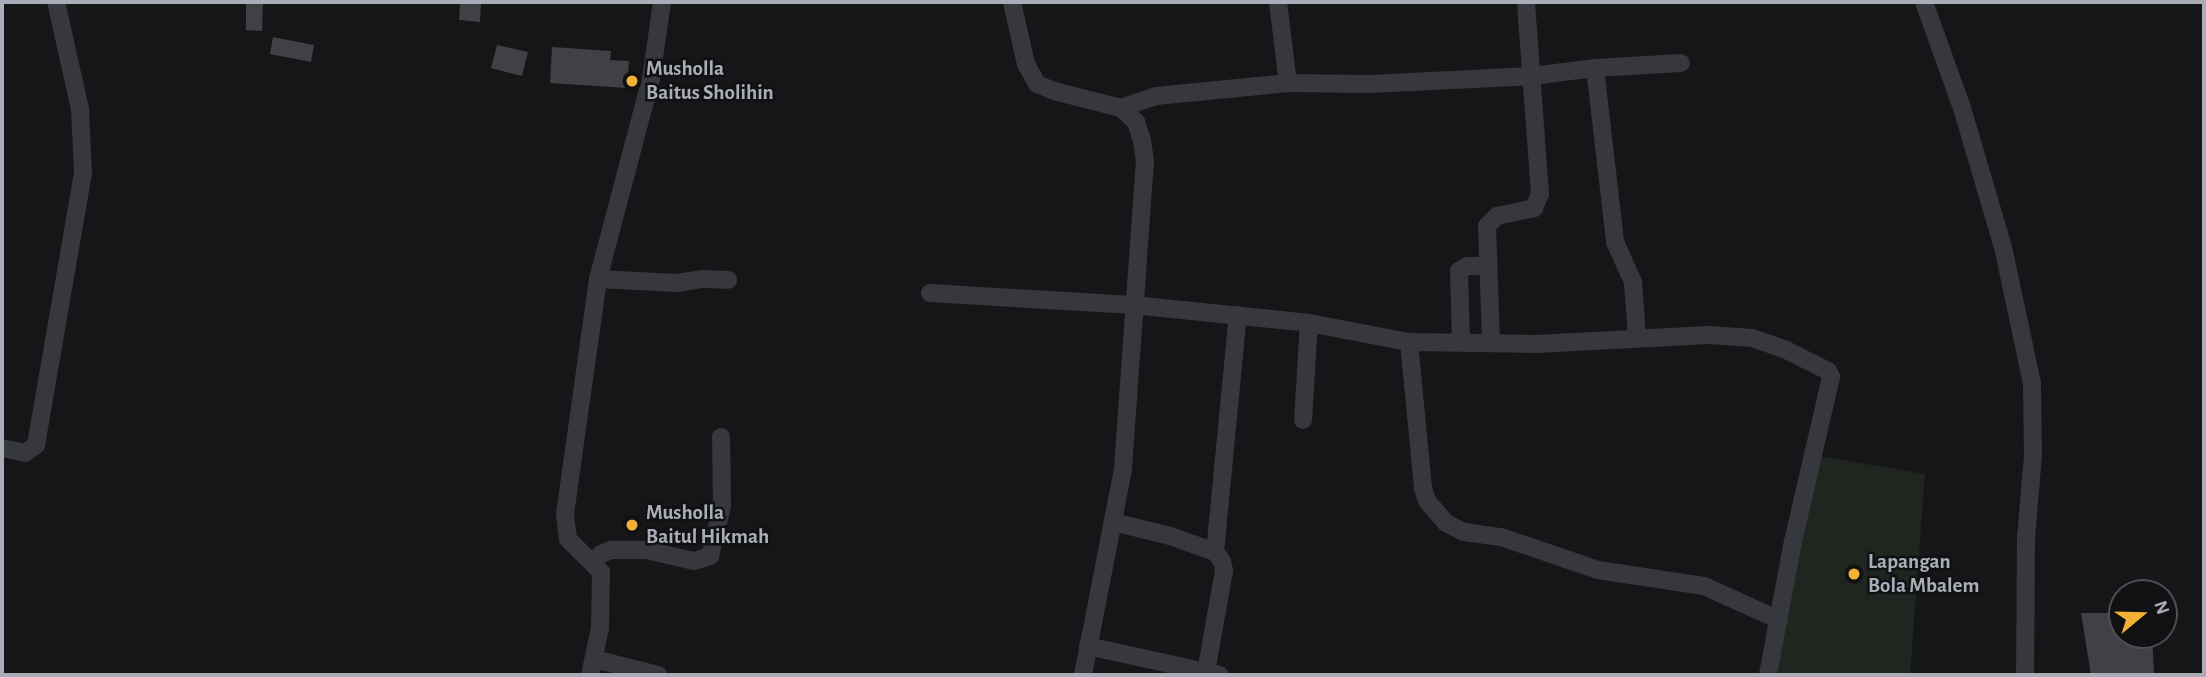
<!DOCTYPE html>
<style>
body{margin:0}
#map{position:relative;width:2206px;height:677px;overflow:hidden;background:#161618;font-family:"Alegreya Sans",sans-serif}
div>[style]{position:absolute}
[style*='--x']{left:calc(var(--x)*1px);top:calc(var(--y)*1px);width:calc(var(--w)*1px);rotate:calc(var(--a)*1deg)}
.green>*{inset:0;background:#1e261f}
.building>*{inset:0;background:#404145}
.minor>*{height:18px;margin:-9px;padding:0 9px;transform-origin:9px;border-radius:9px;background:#37383d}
.dots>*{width:19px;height:19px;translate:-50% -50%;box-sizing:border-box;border:4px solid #111113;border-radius:50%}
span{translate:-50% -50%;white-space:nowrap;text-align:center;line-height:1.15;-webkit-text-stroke:5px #111113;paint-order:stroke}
.poi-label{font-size:21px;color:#a8adb8;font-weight:700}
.left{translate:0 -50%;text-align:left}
.frame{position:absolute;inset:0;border:4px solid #a8adb8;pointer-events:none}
.north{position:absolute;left:2108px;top:579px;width:70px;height:70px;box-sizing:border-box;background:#111113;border:2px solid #4d4f55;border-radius:50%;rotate:71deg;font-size:19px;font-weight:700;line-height:28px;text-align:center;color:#a8adb8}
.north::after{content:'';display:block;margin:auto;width:24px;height:32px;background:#f2b134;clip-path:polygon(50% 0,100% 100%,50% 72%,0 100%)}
</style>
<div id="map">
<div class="green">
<div style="clip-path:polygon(1813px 455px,1925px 474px,1910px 675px,1774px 675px)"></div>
</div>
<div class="building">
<div style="clip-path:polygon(246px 2px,263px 2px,262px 31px,246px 30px)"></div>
<div style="clip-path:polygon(460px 2px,481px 2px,480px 22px,459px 20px)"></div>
<div style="clip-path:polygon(273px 37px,314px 45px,311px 62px,270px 54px)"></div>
<div style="clip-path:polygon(497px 45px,528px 52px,522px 76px,491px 68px)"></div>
<div style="clip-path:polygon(552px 47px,611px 51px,610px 60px,629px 61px,627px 88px,550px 83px)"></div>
<div style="clip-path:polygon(2081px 613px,2122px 613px,2122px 635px,2152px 635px,2154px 673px,2091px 675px)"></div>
</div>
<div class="minor">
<div style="--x:1012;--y:2;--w:64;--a:77.3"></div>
<div style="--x:1026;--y:64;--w:23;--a:61"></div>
<div style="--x:1037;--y:84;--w:18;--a:22"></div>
<div style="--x:1054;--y:91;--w:69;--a:14.2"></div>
<div style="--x:1121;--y:108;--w:21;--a:43"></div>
<div style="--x:1136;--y:122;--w:19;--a:72"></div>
<div style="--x:1142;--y:140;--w:21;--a:82"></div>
<div style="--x:1145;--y:161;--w:309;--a:94.1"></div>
<div style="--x:1123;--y:469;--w:210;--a:101"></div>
<div style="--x:1278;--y:2;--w:82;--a:83"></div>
<div style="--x:1924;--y:2;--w:113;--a:70.3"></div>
<div style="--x:1962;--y:108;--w:145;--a:73.6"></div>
<div style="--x:2003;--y:247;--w:140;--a:78"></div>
<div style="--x:2032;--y:384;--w:71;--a:89.2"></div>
<div style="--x:2033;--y:455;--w:83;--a:94.8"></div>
<div style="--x:2026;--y:538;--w:137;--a:90.4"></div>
<div style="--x:1595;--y:68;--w:175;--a:83.4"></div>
<div style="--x:1615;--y:242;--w:44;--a:65.8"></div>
<div style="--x:1633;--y:282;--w:55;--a:85.8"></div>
<div style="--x:1121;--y:108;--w:37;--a:-19"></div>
<div style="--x:1156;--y:96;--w:133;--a:-5.6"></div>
<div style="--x:1288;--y:83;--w:82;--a:0.7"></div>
<div style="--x:1370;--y:84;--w:161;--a:-2.8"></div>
<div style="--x:1531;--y:76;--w:64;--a:-7.1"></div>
<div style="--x:1595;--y:68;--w:86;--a:-3.3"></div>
<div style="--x:598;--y:279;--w:79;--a:2.9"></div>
<div style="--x:677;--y:283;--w:26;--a:-9"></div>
<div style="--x:703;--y:279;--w:25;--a:2"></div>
<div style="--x:930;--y:293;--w:203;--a:3.4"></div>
<div style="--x:1133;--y:305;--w:177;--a:5.8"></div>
<div style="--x:1309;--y:323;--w:102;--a:10.8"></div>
<div style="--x:1409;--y:342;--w:127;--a:0.9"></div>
<div style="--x:1536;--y:344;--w:173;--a:-3"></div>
<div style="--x:1709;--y:335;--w:43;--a:4"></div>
<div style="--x:1752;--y:338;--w:36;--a:19"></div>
<div style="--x:1786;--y:350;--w:47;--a:26.6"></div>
<div style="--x:1828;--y:371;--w:7;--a:63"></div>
<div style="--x:1831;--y:377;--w:168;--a:103"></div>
<div style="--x:1793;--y:541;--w:136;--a:100.6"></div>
<div style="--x:1461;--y:341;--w:70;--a:-91.6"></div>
<div style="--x:1459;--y:271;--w:9;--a:-32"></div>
<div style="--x:1467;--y:266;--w:19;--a:0"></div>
<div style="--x:1491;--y:341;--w:115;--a:-92"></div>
<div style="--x:1487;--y:226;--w:14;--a:-45"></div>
<div style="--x:1497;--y:216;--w:38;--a:-12"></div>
<div style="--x:1534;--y:208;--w:15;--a:-67"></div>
<div style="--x:1540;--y:194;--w:193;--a:-94.2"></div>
<div style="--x:1409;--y:342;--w:147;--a:84.5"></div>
<div style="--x:1423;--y:488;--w:14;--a:73"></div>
<div style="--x:1427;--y:501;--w:29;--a:49"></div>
<div style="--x:1446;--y:523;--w:20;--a:27"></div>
<div style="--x:1464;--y:532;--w:37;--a:8"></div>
<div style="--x:1501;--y:537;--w:102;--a:18.8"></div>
<div style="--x:1598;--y:570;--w:107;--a:8.6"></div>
<div style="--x:1704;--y:586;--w:82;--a:24.4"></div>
<div style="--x:1303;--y:420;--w:97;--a:-86.5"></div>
<div style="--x:2;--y:448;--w:24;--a:12"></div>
<div style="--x:25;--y:453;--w:14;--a:-36"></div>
<div style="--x:36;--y:445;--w:276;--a:-80.2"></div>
<div style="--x:83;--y:173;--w:64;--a:-92.7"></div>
<div style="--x:80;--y:109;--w:110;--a:-102.6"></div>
<div style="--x:1113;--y:522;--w:59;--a:13.8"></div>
<div style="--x:1170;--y:536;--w:48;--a:19.6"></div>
<div style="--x:593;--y:563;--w:12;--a:-48"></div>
<div style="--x:601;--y:554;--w:11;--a:-22"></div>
<div style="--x:611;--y:550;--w:35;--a:0"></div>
<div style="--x:646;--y:550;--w:49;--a:12.9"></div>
<div style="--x:694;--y:561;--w:17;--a:-17"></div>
<div style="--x:710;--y:556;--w:51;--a:-76.5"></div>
<div style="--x:722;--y:506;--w:69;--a:-90.8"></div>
<div style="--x:1088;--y:646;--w:135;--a:12.4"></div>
<div style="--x:594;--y:659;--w:66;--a:14"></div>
<div style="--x:1206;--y:672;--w:103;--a:-79.9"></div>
<div style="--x:1224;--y:571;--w:10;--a:-101"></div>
<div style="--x:1222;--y:561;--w:11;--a:-128"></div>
<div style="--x:1215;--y:552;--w:238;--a:-84.5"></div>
<div style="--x:590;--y:675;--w:48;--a:-78"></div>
<div style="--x:600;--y:628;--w:56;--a:-89"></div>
<div style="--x:601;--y:572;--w:47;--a:-135"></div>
<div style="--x:568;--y:539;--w:25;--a:-97"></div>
<div style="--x:565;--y:514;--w:237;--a:-82"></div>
<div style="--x:598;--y:279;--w:207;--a:-75.2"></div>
<div style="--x:651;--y:79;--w:78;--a:-81.9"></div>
</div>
<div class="dots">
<div style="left:632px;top:81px;background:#f2b134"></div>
<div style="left:632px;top:525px;background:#f2b134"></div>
<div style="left:1854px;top:574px;background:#f2b134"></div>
</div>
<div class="poi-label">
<span class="left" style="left:646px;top:81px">Musholla<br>Baitus Sholihin</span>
<span class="left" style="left:646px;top:525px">Musholla<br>Baitul Hikmah</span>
<span class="left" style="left:1868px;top:574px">Lapangan<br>Bola Mbalem</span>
</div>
<div class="frame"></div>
<div class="north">N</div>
</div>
